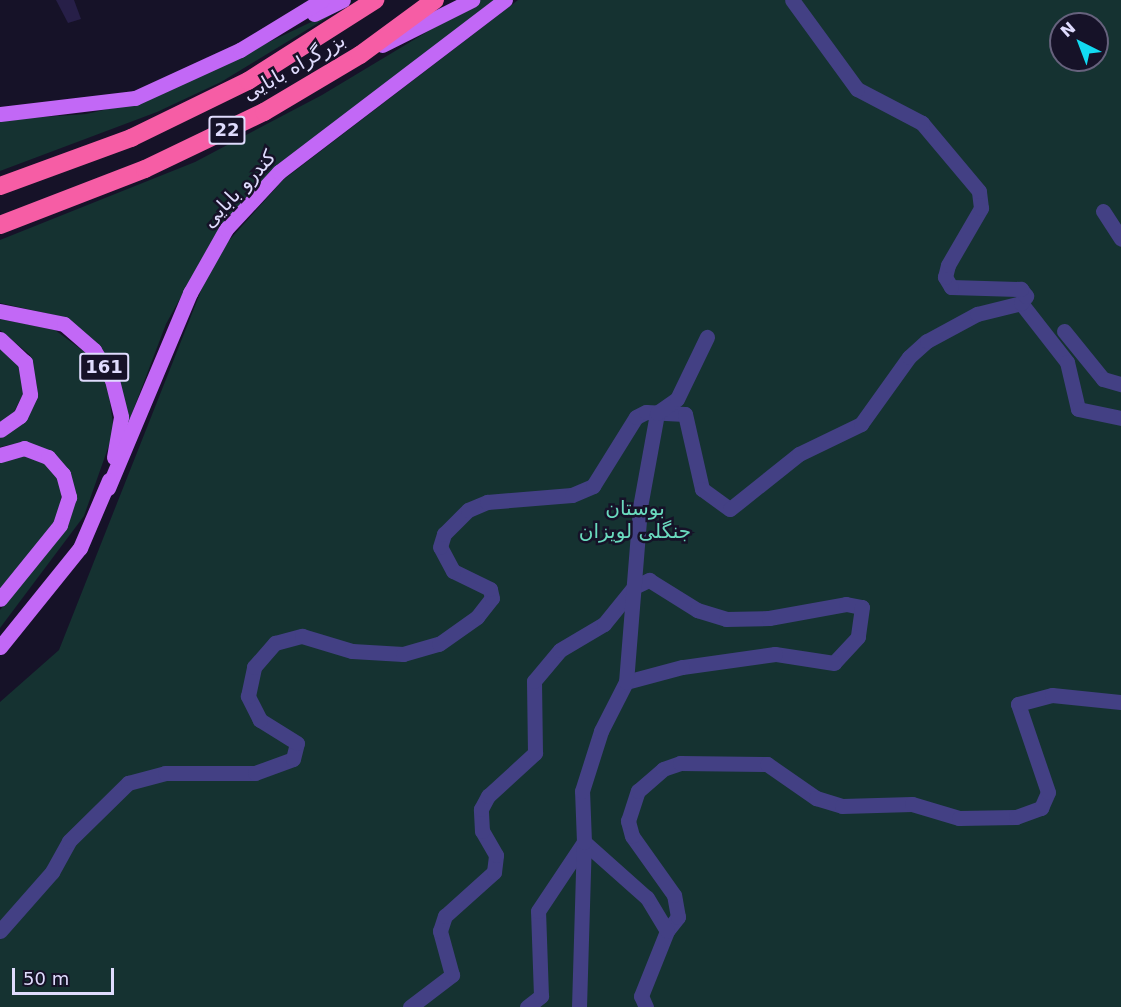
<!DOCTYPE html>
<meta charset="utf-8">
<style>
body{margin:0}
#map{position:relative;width:1121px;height:1007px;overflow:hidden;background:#161228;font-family:"DejaVu Sans","Noto Sans Arabic",sans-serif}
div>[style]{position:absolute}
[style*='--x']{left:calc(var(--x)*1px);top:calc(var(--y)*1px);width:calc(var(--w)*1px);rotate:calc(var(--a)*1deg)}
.green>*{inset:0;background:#153231}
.building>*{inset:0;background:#271f48}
.street>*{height:15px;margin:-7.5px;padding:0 7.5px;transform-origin:7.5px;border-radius:7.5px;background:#434084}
.primary>*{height:15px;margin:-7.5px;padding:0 7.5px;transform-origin:7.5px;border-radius:7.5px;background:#c268f6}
.highway>*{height:18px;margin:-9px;padding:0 9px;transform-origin:9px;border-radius:9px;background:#f65da5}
span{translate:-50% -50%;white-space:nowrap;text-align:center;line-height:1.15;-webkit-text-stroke:5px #161228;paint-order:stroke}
.shield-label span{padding:2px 4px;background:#161228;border:2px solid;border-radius:4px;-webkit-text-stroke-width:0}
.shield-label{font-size:18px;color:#dfdbfd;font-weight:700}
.street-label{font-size:20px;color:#dfdbfd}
.park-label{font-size:20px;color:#6adabe}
.north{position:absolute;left:1049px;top:12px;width:60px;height:60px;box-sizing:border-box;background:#161228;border:2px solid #66627d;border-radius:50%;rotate:318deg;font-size:16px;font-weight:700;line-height:24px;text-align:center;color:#dfdbfd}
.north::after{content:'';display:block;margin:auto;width:21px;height:27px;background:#12daf1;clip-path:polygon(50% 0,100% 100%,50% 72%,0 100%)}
.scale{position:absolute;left:12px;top:968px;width:102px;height:27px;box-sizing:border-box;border:3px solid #dfdbfd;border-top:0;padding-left:8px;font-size:18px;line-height:21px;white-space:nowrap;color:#dfdbfd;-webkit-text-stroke:4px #161228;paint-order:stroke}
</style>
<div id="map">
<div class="green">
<div style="clip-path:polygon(480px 0,501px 0,384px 88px,215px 235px,166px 324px,128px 424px,118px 378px,63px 317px,0 303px,0 240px,195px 162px,322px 95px)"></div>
<div style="clip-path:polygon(evenodd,518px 0,1121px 0,1121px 1007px,0 1007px,0 702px,59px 650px,206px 278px,224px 246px,283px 180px,518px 0,1061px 24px,1097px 24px,1097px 60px,1061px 60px,1061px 24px)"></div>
<div style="clip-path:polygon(351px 3px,221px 82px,157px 112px,0 171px,0 120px,86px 114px,148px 100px)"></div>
<div style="clip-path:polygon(0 319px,55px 330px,90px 356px,108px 388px,114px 431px,84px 516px,0 628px,0 610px,67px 525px,75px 501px,70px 474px,14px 444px,0 447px,0 437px,35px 398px,37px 386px,30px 355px,0 330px)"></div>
<div style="clip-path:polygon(0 344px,17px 357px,25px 390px,14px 412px,0 423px)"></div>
<div style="clip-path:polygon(14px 455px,32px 456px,50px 466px,62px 488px,59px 516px,0 591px,0 461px)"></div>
</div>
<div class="building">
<div style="clip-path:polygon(56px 0,74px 0,81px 19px,68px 23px)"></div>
</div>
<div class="street">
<div style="--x:1103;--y:211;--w:33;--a:57"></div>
<div style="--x:1021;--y:303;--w:75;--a:52.1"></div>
<div style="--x:1067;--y:362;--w:48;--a:76.8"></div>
<div style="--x:1078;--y:409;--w:44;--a:11.8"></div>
<div style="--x:1064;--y:331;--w:62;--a:50.9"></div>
<div style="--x:1103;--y:379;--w:19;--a:16"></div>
<div style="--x:0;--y:931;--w:79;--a:-48.6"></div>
<div style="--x:52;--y:872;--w:35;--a:-61"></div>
<div style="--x:69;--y:841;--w:83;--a:-44.5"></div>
<div style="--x:128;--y:783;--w:38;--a:-15"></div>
<div style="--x:165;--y:773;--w:90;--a:0"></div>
<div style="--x:255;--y:773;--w:40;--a:-20.2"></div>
<div style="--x:293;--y:759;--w:16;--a:-76"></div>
<div style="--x:297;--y:743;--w:44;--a:-148.1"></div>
<div style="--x:260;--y:720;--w:27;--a:-117"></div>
<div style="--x:248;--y:696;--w:30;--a:-78"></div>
<div style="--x:254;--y:667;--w:32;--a:-49"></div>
<div style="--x:275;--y:643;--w:28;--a:-15"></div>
<div style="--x:302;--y:636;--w:52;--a:16.7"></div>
<div style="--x:352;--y:651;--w:51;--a:3.4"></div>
<div style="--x:403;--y:654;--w:37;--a:-16"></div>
<div style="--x:439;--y:644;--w:47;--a:-35.4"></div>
<div style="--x:477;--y:617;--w:24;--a:-52"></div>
<div style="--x:492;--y:598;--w:9;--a:-103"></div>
<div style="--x:490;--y:589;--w:41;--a:-154.1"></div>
<div style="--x:453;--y:571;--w:27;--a:-118"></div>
<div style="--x:440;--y:547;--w:14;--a:-73"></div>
<div style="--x:444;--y:534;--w:34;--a:-45"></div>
<div style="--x:468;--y:510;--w:21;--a:-23"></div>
<div style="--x:487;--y:502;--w:85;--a:-4.7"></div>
<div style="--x:572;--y:495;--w:23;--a:-23"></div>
<div style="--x:593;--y:486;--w:81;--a:-58.1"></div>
<div style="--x:636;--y:417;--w:11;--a:-27"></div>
<div style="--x:646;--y:412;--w:39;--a:3"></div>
<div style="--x:685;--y:414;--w:77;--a:77.2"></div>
<div style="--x:702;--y:489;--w:34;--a:36"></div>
<div style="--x:730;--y:509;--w:88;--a:-38.6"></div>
<div style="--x:799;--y:454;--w:69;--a:-25.8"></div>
<div style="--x:861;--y:424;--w:82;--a:-54.4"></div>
<div style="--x:909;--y:357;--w:24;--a:-42"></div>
<div style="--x:927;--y:341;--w:57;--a:-28.4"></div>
<div style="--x:977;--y:314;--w:45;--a:-14"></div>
<div style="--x:1021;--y:303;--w:9;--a:-54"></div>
<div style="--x:1026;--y:296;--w:9;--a:-126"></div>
<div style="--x:1021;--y:289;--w:70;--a:-178.4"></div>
<div style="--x:951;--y:287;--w:12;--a:-121"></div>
<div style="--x:945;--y:277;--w:12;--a:-76"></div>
<div style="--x:948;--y:265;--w:66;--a:-59.9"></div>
<div style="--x:981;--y:208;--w:17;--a:-97"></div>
<div style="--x:979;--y:191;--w:89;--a:-130"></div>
<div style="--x:922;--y:123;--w:73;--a:-152.4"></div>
<div style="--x:857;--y:89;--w:110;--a:-126.1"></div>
<div style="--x:667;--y:931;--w:18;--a:-52"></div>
<div style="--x:678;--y:917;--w:22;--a:-100"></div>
<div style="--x:674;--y:895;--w:72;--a:-125.4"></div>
<div style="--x:632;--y:836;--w:16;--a:-105"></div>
<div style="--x:628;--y:821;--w:32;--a:-72"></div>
<div style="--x:638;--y:791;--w:33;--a:-41"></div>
<div style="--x:663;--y:769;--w:18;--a:-19"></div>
<div style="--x:680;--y:763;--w:87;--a:0.7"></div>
<div style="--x:767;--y:764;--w:60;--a:34.8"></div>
<div style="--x:816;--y:798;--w:27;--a:17"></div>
<div style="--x:842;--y:806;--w:70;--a:-1.6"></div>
<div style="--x:912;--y:804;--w:49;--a:16.6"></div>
<div style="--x:959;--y:818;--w:57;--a:-1"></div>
<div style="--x:1016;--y:817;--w:27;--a:-20"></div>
<div style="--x:1041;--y:808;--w:17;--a:-66"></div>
<div style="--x:1048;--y:792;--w:93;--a:-108.8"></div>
<div style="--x:1018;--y:704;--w:35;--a:-15"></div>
<div style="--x:1052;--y:695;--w:69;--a:5.8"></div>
<div style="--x:410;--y:1007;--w:53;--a:-37.3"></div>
<div style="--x:452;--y:975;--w:46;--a:-105.3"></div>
<div style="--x:440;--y:931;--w:16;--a:-72"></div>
<div style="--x:445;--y:916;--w:66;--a:-41.9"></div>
<div style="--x:494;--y:872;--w:17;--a:-83"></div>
<div style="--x:496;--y:855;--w:28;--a:-120"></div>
<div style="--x:482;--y:831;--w:22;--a:-93"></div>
<div style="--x:481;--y:809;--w:15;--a:-62"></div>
<div style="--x:488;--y:796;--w:64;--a:-42.5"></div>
<div style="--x:535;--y:753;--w:72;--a:-90.8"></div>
<div style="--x:534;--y:681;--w:40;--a:-50"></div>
<div style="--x:560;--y:650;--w:51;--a:-30.6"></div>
<div style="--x:604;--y:624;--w:48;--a:-51"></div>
<div style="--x:634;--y:587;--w:17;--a:-25"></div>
<div style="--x:649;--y:580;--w:57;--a:32"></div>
<div style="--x:697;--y:610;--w:30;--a:17"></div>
<div style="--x:726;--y:619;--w:43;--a:-1.3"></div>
<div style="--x:769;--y:618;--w:78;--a:-10.3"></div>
<div style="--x:846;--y:604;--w:16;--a:11"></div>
<div style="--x:862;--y:607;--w:30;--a:98"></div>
<div style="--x:858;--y:637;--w:35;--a:133"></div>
<div style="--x:834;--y:663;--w:60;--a:-171.3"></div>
<div style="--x:775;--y:654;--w:94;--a:172"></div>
<div style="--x:682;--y:667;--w:58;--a:165"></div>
<div style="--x:527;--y:1007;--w:18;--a:-38"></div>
<div style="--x:541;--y:996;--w:85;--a:-92"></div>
<div style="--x:538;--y:911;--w:83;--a:-56.3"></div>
<div style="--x:579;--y:1007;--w:165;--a:-88.3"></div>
<div style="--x:646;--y:1007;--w:12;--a:-114"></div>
<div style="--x:641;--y:996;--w:70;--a:-68.2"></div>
<div style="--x:667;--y:931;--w:39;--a:-121"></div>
<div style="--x:647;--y:898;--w:84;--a:-138.4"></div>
<div style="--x:584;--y:842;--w:51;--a:-92.2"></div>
<div style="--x:582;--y:791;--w:63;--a:-72.4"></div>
<div style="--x:601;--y:731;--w:55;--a:-63"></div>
<div style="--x:626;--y:682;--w:176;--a:-85.4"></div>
<div style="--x:640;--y:507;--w:96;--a:-79.7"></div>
<div style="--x:657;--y:413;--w:24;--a:-35"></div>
<div style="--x:677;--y:399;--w:69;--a:-64.2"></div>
</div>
<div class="primary">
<div style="--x:314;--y:14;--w:32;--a:-26"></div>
<div style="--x:382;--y:45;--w:101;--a:-26.6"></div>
<div style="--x:0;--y:114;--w:136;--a:-6.8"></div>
<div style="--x:135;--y:98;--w:115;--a:-24.6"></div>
<div style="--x:240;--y:50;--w:96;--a:-31.4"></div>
<div style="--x:0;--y:311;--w:65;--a:11.5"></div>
<div style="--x:64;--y:324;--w:40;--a:41"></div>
<div style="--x:94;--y:350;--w:35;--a:59"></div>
<div style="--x:112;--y:380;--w:38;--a:76"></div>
<div style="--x:121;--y:417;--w:41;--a:99.9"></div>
<div style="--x:0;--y:339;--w:34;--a:43"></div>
<div style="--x:25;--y:362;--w:33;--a:81"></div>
<div style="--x:30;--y:395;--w:23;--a:115"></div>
<div style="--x:20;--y:416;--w:24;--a:145"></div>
<div style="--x:0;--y:455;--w:25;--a:-16"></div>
<div style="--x:24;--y:448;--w:26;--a:21"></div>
<div style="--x:48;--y:457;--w:23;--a:49"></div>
<div style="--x:63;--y:474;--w:24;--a:75"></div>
<div style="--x:69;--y:497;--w:29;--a:108"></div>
<div style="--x:60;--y:525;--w:95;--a:129"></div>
<div style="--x:108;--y:488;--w:212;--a:-67.2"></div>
<div style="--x:190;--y:293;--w:73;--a:-60.6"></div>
<div style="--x:226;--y:229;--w:78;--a:-47.1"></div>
<div style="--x:279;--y:172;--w:284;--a:-37.3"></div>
<div style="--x:0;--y:647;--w:127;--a:-51.1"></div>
<div style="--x:80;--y:548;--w:74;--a:-66.9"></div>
</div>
<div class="highway">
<div style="--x:0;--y:186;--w:140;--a:-20.1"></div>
<div style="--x:131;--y:138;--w:130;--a:-26"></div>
<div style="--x:248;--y:81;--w:151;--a:-32.5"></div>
<div style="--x:0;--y:225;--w:155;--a:-21.1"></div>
<div style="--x:145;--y:169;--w:132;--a:-25.6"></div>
<div style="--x:264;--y:112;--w:112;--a:-30.7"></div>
<div style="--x:360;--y:55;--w:93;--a:-36.3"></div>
</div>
<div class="shield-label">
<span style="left:227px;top:130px">22</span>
<span style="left:104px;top:367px">161</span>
</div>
<div class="street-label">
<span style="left:294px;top:67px;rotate:-30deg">بزرگراه بابایی</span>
<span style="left:239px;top:189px;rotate:-47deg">کندرو بابایی</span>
</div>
<div class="park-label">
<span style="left:635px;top:520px">بوستان<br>جنگلی لویزان</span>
</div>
<div class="north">N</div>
<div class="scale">50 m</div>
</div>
